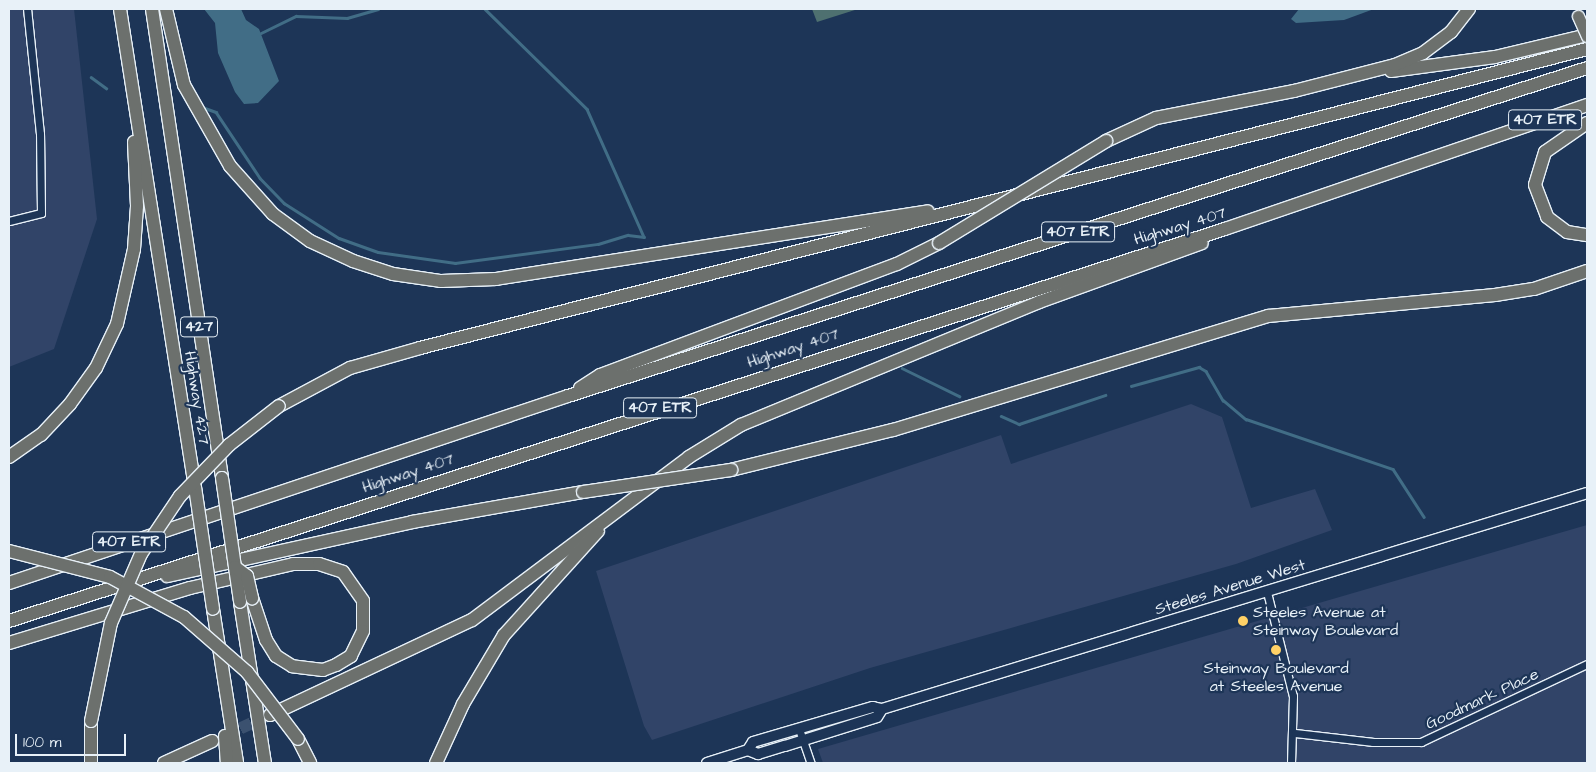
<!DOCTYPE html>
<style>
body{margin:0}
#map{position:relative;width:1596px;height:772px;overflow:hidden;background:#1d3557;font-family:"Architects Daughter",sans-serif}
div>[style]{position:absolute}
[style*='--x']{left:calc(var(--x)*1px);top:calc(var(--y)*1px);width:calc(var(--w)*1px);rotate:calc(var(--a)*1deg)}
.built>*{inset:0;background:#314468}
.green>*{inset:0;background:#4e7070}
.water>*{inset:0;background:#416d86}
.stream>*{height:2.5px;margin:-1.25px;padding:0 1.25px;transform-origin:1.25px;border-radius:1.25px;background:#416d86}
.motorway-tunnel>*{height:12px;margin-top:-6px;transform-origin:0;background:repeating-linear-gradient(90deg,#3b516f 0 12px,transparent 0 18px)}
.roads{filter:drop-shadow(1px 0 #e8f1f8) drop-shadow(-1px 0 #e8f1f8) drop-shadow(0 1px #e8f1f8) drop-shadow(0 -1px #e8f1f8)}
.minor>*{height:7px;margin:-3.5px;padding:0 3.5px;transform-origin:3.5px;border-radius:3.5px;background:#1d3557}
.secondary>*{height:10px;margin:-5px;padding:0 5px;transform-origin:5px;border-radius:5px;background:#1d3557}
.motorway>*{height:12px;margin:-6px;padding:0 6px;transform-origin:6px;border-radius:6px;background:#6c706d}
.bridges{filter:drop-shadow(1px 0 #e8f1f8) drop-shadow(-1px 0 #e8f1f8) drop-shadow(0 1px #e8f1f8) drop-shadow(0 -1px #e8f1f8)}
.primary-bridge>*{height:11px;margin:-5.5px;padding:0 5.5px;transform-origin:5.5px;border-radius:5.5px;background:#6c706d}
.motorway-bridge>*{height:12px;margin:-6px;padding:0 6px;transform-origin:6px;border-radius:6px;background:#6c706d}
.dots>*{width:14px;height:14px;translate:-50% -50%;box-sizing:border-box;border:2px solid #1d3557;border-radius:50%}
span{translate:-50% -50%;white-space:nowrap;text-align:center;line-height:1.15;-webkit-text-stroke:4.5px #1d3557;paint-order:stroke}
.shield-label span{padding:1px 4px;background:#1d3557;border:1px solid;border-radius:4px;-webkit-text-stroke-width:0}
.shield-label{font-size:15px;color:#e8f1f8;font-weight:700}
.street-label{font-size:16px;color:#e8f1f8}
.poi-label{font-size:16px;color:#e8f1f8}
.left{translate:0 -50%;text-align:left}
.frame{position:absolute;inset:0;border:10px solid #e8f1f8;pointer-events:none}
.scale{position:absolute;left:15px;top:734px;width:111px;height:22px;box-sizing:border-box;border:2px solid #e8f1f8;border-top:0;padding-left:6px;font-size:15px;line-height:18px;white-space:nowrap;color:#e8f1f8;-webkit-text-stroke:4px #1d3557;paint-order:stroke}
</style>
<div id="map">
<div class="built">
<div style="clip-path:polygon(9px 9px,74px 9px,97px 219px,54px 349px,9px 367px)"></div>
<div style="clip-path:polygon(1191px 404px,1222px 417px,1251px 508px,1315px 489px,1332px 530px,1236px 564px,870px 668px,652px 740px,644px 726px,596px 571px,1001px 435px,1011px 464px)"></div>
<div style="clip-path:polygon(1587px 525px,1587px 763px,823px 763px,818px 749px)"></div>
</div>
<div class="green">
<div style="clip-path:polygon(812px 9px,858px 9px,817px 22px)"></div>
</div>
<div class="water">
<div style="clip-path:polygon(204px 9px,241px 9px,246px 20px,259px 29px,279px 81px,258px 103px,244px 104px,235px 92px,218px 53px,215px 23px)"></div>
<div style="clip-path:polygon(1299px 9px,1374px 9px,1344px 20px,1296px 23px,1291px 19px)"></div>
</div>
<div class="stream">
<div style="--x:485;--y:9;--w:143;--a:44.4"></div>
<div style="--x:587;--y:109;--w:140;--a:66"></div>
<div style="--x:261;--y:33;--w:39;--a:-26"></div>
<div style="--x:296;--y:16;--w:51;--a:2.2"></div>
<div style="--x:347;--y:18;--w:32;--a:-16"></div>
<div style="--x:91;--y:77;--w:19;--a:36"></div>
<div style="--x:205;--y:108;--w:12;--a:20"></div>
<div style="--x:216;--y:112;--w:79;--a:56.3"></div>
<div style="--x:260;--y:178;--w:35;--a:46"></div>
<div style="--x:284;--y:203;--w:65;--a:32.5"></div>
<div style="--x:339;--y:238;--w:41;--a:19.7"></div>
<div style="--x:378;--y:252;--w:78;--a:8.1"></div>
<div style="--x:455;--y:263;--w:144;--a:-7.6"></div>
<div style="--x:598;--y:244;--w:31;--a:-17"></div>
<div style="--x:628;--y:235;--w:16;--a:7"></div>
<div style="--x:902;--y:368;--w:64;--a:26.2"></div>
<div style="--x:1131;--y:386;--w:71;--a:-15.6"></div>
<div style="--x:1199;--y:367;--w:8;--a:30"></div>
<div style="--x:1206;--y:371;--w:34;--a:60"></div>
<div style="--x:1223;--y:400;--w:30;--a:40"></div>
<div style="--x:1246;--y:419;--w:155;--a:18.8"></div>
<div style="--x:1393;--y:469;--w:57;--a:57.1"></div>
<div style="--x:1001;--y:416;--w:20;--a:24"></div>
<div style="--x:1019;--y:424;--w:91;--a:-18.6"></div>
</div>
<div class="motorway-tunnel">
<div style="--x:224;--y:736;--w:47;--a:-24.9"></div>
</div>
<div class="roads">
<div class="minor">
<div style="--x:9;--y:221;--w:33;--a:-14"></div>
<div style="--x:41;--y:213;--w:79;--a:-90.7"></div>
<div style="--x:40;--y:134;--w:126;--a:-95.9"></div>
<div style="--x:1267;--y:592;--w:107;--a:76"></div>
<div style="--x:1293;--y:696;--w:67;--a:91.7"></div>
<div style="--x:799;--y:729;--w:36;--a:71"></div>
<div style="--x:1295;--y:733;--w:79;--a:6.6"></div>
<div style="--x:1373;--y:742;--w:48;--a:0"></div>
<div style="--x:1421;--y:742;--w:183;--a:-25.2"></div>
</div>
<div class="secondary">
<div style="--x:748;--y:750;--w:11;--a:22"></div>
<div style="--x:758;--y:754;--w:28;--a:-17"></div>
<div style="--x:785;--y:746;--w:96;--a:-17.5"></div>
<div style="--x:877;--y:717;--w:9;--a:-58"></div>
<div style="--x:707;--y:763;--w:43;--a:-17.6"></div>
<div style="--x:748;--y:750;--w:9;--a:-58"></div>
<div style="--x:753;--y:742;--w:125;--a:-16.3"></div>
<div style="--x:873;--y:707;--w:9;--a:13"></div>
<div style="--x:882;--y:709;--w:737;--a:-17.03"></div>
</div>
<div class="motorway">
<div style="--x:120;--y:9;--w:484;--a:81.1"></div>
<div style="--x:152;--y:9;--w:474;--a:81.5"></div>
<div style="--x:166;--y:9;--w:78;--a:76.7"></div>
<div style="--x:184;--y:85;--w:93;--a:60.4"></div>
<div style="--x:230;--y:166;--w:64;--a:48.1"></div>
<div style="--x:273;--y:214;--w:46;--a:36.1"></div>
<div style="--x:310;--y:241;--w:47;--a:24.9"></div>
<div style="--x:353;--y:261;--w:42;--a:18"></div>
<div style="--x:393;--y:274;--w:49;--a:8.3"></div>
<div style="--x:441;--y:281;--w:55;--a:-2.1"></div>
<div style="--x:496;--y:279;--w:437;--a:-8.9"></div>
<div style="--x:1391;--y:71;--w:105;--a:-7.7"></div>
<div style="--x:1495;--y:57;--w:95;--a:-13.4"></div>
<div style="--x:1587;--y:123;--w:51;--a:145.4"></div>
<div style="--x:1545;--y:152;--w:34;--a:107"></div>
<div style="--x:1535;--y:185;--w:34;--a:69"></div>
<div style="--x:1547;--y:217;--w:25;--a:37"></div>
<div style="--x:1567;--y:232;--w:20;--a:9"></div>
<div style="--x:1106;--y:141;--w:55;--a:-24.7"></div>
<div style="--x:1156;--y:118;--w:141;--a:-11.1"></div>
<div style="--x:1294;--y:91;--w:104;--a:-14.4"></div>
<div style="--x:1395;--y:65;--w:30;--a:-23"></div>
<div style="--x:1423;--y:53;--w:35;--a:-37"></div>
<div style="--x:1451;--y:32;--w:29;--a:-52"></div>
<div style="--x:580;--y:388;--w:24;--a:-33"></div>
<div style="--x:600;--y:375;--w:317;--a:-20.5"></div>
<div style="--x:897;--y:264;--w:47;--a:-26.6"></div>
<div style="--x:279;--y:406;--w:81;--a:-28.2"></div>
<div style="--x:350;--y:368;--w:73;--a:-15.9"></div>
<div style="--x:420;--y:348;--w:1205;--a:-14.37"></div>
<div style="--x:9;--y:457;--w:39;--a:-35"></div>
<div style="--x:41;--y:435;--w:42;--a:-46.9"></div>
<div style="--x:70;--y:404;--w:44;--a:-54.2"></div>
<div style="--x:96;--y:368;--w:49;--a:-64.5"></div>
<div style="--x:117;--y:324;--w:77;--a:-77.2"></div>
<div style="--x:134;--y:249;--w:43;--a:-86"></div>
<div style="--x:137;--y:206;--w:64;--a:-92.7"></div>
<div style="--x:731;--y:470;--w:167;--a:-13.9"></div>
<div style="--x:893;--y:430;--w:392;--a:-16.9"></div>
<div style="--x:1268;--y:316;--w:228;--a:-5.3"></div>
<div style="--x:1495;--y:295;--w:39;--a:-9"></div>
<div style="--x:1534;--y:289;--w:56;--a:-18.8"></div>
<div style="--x:167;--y:576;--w:251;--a:-12.4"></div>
<div style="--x:412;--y:522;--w:174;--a:-10"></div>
<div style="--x:9;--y:583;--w:589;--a:-18.5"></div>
<div style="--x:568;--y:396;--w:1070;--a:-17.84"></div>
<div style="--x:240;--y:602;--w:163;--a:81.2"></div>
<div style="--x:213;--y:609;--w:156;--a:81.1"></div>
<div style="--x:9;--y:621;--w:1278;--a:-17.87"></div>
<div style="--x:1225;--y:229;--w:383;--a:-18.9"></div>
<div style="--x:9;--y:643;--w:189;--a:-16.9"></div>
<div style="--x:190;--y:588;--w:106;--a:-13.1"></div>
<div style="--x:293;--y:564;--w:26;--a:0"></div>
<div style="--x:319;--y:564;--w:25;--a:18"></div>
<div style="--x:343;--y:572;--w:35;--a:55"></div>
<div style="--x:363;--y:601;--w:30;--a:90"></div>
<div style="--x:363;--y:631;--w:28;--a:116"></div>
<div style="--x:351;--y:656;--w:17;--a:149"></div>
<div style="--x:336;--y:665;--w:14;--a:159"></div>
<div style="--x:323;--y:670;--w:31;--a:-173"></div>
<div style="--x:292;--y:666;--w:19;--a:-148"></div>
<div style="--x:276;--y:656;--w:19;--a:-122"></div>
<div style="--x:266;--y:640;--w:44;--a:-108.4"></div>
<div style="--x:270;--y:715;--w:223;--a:-25.2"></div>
<div style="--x:472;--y:620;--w:271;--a:-36.9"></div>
<div style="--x:689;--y:457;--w:61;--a:-31.6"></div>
<div style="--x:741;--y:425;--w:322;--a:-22.4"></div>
<div style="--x:1039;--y:302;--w:173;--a:-19.9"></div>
<div style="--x:225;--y:736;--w:27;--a:86"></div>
<div style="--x:298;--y:739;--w:27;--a:63"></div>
<div style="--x:91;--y:763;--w:42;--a:-90"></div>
<div style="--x:164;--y:763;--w:53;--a:-24.6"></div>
<div style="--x:436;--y:763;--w:65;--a:-65.4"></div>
<div style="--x:463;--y:704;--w:80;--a:-59.3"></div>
<div style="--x:504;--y:635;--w:140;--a:-47.9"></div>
</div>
</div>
<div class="bridges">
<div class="primary-bridge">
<div style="--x:1578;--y:16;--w:22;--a:66"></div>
</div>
<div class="motorway-bridge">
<div style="--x:939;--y:243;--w:196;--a:-31.4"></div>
<div style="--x:222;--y:478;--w:125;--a:81.7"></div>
<div style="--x:195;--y:487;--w:123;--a:81.6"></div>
<div style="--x:583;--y:492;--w:150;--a:-8.5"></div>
<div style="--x:9;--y:551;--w:104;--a:14.4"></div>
<div style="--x:110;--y:577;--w:84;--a:28.4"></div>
<div style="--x:184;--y:617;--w:84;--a:41.1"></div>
<div style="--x:247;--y:672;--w:84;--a:52.7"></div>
<div style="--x:235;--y:567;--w:15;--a:37"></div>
<div style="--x:247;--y:576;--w:23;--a:77"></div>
<div style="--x:91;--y:721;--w:100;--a:-78.5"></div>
<div style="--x:111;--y:623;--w:75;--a:-66.5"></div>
<div style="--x:141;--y:554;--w:70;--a:-56.1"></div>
<div style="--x:180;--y:496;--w:71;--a:-46.1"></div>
<div style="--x:229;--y:445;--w:63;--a:-38"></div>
</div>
</div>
<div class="dots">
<div style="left:1243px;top:621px;background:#ffd166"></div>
<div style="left:1276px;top:650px;background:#ffd166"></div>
</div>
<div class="shield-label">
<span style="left:1545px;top:120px">407 ETR</span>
<span style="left:1078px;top:232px">407 ETR</span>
<span style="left:199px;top:327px">427</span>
<span style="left:660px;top:408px">407 ETR</span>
<span style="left:129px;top:542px">407 ETR</span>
</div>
<div class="street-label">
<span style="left:1180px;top:226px;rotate:-17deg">Highway 407</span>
<span style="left:793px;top:348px;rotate:-18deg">Highway 407</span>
<span style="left:197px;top:398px;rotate:81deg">Highway 427</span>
<span style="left:408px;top:473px;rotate:-18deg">Highway 407</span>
<span style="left:1230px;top:587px;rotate:-17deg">Steeles Avenue West</span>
<span style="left:1482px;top:699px;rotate:-25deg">Goodmark Place</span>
</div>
<div class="poi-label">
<span class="left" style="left:1253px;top:621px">Steeles Avenue at<br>Steinway Boulevard</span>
<span style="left:1276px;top:677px">Steinway Boulevard<br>at Steeles Avenue</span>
</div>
<div class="frame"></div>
<div class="scale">100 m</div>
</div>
